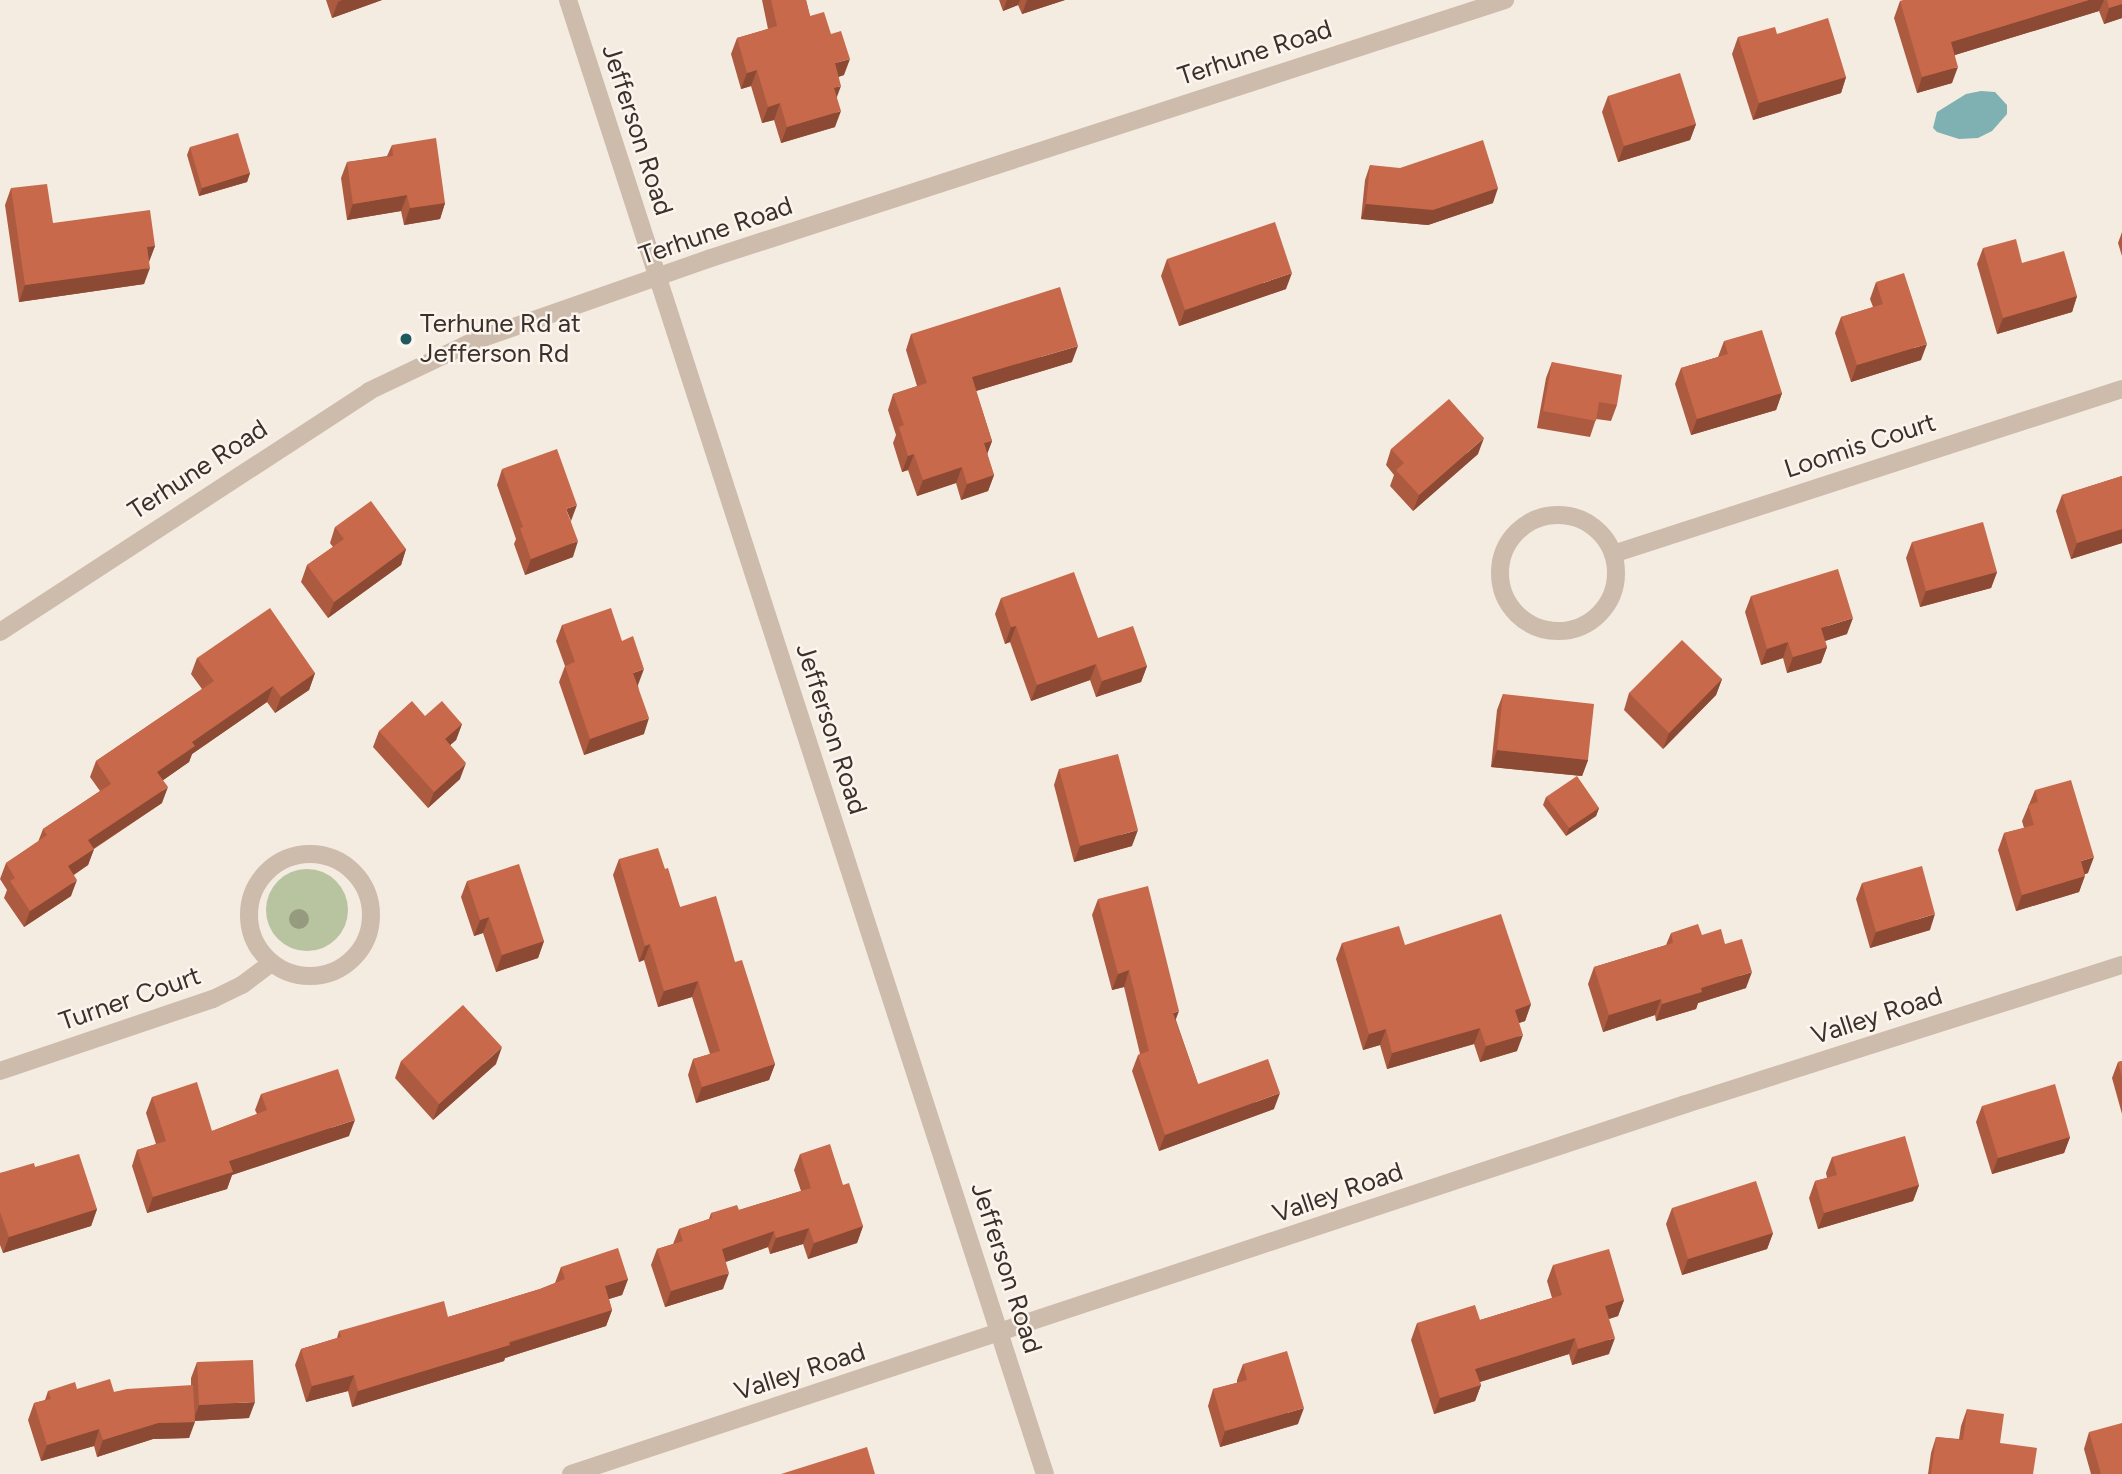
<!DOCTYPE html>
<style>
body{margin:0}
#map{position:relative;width:2122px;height:1474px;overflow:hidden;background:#f4ebe1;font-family:Figtree,sans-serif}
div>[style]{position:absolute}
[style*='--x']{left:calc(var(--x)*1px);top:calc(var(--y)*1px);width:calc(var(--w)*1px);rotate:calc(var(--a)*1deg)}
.green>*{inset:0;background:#b8c4a0}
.round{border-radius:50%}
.water>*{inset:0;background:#7fb0b2}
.minor>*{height:18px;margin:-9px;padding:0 9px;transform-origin:9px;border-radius:9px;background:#cdbbac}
.minor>.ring{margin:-9px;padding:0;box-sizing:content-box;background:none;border:18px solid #cdbbac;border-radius:50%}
.trees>*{width:20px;height:20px;margin:-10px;border-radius:50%;background:#969b7f}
.wall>*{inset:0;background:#ac5a40}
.shaded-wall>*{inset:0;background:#8c4a34}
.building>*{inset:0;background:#c8694b}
.dots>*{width:19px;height:19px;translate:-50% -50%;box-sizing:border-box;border:4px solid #fbf5ee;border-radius:50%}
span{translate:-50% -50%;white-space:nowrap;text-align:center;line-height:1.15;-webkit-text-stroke:5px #fbf5ee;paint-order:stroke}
.street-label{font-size:26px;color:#3b302b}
.poi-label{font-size:26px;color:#3b302b}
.left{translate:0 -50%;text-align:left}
</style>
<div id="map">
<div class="green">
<div class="round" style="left:266px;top:869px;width:82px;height:82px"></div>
</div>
<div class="water">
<div style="clip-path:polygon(1981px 91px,1995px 92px,2007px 105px,2007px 114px,1992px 131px,1978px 138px,1959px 139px,1937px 132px,1933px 128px,1937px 112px,1966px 94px)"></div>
</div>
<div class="minor">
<div style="--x:568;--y:0;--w:1549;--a:72.07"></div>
<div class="ring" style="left:1500px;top:515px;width:98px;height:98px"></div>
<div style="--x:1613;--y:554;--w:535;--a:-17.96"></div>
<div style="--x:0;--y:632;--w:441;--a:-33.1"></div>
<div style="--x:369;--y:391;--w:116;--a:-25.5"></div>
<div style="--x:474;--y:341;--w:251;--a:-19.3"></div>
<div style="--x:711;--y:258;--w:835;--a:-18"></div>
<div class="ring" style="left:249px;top:854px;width:104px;height:104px"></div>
<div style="--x:0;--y:1071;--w:225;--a:-18.7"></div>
<div style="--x:213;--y:999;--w:32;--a:-26"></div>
<div style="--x:242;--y:985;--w:36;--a:-37"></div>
<div style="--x:571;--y:1474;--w:1175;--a:-18.36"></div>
<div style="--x:1686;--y:1104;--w:458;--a:-17.7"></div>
</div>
<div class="trees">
<div style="left:299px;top:919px"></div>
</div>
<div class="wall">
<div style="clip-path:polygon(326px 0,382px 0,332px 18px)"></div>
<div style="clip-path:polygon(762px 0,806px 0,810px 16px,844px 75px,838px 77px,835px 127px,781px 143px,774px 120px,762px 123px,751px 86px,741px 89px,731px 54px,737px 38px,768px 29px)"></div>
<div style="clip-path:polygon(999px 0,1065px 0,1022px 14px,1018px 5px,1003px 11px)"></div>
<div style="clip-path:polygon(1905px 0,2122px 0,2122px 18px,2104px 24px,2099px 11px,1955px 55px,1952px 83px,1917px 93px,1894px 18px,1900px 1px)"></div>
<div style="clip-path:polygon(1777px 34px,1846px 77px,1841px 93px,1753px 120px,1732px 54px,1738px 37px)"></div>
<div style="clip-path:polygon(1608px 96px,1696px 124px,1690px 140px,1618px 162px,1602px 112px)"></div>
<div style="clip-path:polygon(392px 145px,445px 203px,440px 219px,404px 225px,401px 211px,347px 220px,341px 178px,347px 162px,387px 156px)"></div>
<div style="clip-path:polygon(190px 147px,250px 173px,247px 182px,199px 196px,187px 155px)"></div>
<div style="clip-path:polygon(1370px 165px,1493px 203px,1428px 225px,1361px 219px,1365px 180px)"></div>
<div style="clip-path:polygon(11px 188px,53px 223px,155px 246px,149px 261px,144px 284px,19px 302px,5px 205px)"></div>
<div style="clip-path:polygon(2122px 232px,2122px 256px,2118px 243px)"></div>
<div style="clip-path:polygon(1983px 248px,2022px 263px,2077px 296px,2072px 312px,1997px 334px,1977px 264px)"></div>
<div style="clip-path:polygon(1167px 259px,1286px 289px,1179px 326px,1161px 276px)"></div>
<div style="clip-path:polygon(1876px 282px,1921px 360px,1851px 382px,1835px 333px,1841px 317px,1873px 307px,1870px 299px)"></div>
<div style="clip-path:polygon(911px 334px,1072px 362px,976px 391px,992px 441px,987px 454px,994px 475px,988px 491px,961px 500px,956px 483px,917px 496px,908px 470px,902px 472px,893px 443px,896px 435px,888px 410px,893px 394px,917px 386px,906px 350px)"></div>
<div style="clip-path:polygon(1724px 341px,1782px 393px,1776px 410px,1691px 435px,1675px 384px,1681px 368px,1718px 357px)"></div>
<div style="clip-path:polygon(1552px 362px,1617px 405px,1611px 421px,1596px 419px,1590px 437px,1537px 428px,1546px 378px)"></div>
<div style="clip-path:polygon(1391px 449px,1478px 454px,1413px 511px,1390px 486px,1394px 475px,1386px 465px)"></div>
<div style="clip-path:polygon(502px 469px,571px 521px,573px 557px,525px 575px,514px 544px,516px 539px,497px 485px)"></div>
<div style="clip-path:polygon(2122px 476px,2122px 543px,2071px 559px,2056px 511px,2062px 495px)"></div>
<div style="clip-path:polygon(335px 527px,406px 549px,401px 565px,328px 618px,301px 582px,307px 565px,333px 547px,330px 543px)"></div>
<div style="clip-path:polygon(1912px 542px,1997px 572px,1991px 588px,1920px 607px,1906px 558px)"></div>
<div style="clip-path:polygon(1751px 596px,1847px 634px,1825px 641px,1827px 647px,1821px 663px,1787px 673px,1783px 658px,1761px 665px,1745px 612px)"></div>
<div style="clip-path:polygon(1001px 598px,1098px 638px,1147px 666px,1141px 682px,1096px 697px,1090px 680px,1031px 701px,1010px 642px,1005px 644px,995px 614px)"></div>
<div style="clip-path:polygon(562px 625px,622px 641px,638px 685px,644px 734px,584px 755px,559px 682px,565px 666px,556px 641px)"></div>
<div style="clip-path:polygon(197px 658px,315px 673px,309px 690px,275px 713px,267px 702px,192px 754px,189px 762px,163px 780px,162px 803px,94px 849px,88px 865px,74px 875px,71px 896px,24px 927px,4px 898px,7px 890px,0 879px,6px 863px,38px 842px,43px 829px,100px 791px,90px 777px,96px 761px,202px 689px,191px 674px)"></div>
<div style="clip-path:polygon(1722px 679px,1716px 695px,1663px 749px,1624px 710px,1629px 693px)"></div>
<div style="clip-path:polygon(1503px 694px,1588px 760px,1582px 776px,1491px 767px,1497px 710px)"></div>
<div style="clip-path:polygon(425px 716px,462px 724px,456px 740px,450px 745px,460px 779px,428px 808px,373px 747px,379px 731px)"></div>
<div style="clip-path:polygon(1059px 769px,1132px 846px,1074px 862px,1054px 785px)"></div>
<div style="clip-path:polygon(2035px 790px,2088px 873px,2085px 874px,2079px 892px,2016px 911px,1998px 850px,2004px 833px,2024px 828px,2022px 821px)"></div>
<div style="clip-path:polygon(1546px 797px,1599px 808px,1596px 816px,1566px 836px,1543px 805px)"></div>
<div style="clip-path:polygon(619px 859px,665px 869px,680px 907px,735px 962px,775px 1064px,769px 1080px,696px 1103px,688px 1075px,693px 1059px,710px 1054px,692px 997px,658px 1007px,644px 960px,639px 962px,613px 875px)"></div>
<div style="clip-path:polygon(467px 881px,544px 941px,538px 958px,496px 972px,483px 933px,474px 936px,461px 897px)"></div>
<div style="clip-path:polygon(1862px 883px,1930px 930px,1870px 948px,1856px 899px)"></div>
<div style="clip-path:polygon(1098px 899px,1176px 1020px,1198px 1084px,1274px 1109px,1159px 1151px,1132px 1071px,1138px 1055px,1140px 1054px,1124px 987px,1112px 990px,1092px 915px)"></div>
<div style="clip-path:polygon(1671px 933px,1702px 935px,1725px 944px,1746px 988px,1698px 1003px,1696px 1009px,1656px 1021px,1655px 1015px,1603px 1032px,1588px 984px,1594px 967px,1666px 945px)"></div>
<div style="clip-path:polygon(1342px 943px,1405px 945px,1531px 1004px,1525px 1021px,1519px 1023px,1517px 1051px,1480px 1062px,1474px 1044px,1387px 1069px,1380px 1045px,1363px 1050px,1336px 959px)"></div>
<div style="clip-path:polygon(401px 1061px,496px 1064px,433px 1120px,395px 1078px)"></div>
<div style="clip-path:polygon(2122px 1061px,2122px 1114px,2112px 1078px,2118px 1062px)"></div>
<div style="clip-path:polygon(261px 1094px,349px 1136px,232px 1175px,227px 1189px,147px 1213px,132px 1166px,137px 1150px,156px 1144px,146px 1113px,152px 1097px,212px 1131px,257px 1114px,255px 1110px)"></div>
<div style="clip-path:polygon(1982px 1106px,2070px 1137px,2064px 1153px,1992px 1174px,1976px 1122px)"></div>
<div style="clip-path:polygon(800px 1154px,843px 1185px,863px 1226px,857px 1243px,808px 1259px,803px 1244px,770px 1254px,768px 1247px,726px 1262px,723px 1289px,665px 1307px,651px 1265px,657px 1249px,673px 1244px,679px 1229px,709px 1219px,711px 1213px,739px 1210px,801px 1191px,794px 1170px)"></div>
<div style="clip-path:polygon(1832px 1157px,1919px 1185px,1913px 1201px,1818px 1229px,1809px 1198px,1815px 1181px,1827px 1178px,1826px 1173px)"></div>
<div style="clip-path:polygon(35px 1167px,97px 1209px,91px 1226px,3px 1253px,0 1245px,0 1173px)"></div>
<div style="clip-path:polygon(1672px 1208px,1773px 1233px,1767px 1249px,1682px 1275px,1666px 1224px)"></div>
<div style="clip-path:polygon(1553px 1265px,1624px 1300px,1618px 1316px,1609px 1319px,1609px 1354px,1572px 1365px,1569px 1354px,1480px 1382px,1481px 1385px,1475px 1401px,1434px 1414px,1411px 1340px,1417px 1323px,1480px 1320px,1552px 1298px,1547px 1281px)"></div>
<div style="clip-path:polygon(561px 1267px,628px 1279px,622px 1295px,609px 1299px,612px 1310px,606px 1326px,505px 1358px,504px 1361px,352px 1407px,348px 1391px,306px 1402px,295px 1365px,301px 1349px,337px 1338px,339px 1331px,448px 1317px,540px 1289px,555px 1283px)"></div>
<div style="clip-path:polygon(197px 1362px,249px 1418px,194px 1421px,189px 1438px,153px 1439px,97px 1457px,94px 1446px,41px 1461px,28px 1420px,34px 1403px,45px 1400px,48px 1391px,77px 1389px,114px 1392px,191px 1386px,191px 1378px)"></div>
<div style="clip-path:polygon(1243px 1364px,1298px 1424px,1220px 1447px,1208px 1406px,1213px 1389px,1237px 1383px,1237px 1380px)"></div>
<div style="clip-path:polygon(1967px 1409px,2000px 1443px,2033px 1474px,1928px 1474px,1931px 1453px,1936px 1437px,1959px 1439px,1961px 1426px)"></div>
<div style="clip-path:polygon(2089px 1432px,2122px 1474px,2091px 1474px,2084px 1449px)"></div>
</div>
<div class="shaded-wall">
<div style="clip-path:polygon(342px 0,382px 0,332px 18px,338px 2px)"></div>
<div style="clip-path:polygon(1007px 0,1020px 0,1018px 5px,1003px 11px)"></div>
<div style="clip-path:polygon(1027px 0,1065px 0,1022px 14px)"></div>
<div style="clip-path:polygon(2089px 0,2104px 0,2099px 11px,1945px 58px,1951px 42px)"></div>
<div style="clip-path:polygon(2122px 4px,2122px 18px,2104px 24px,2109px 8px)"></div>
<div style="clip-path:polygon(850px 59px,844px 75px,829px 80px,835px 63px)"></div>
<div style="clip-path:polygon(1958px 67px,1952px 83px,1917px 93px,1922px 77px)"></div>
<div style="clip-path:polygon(757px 70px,751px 86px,741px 89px,747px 73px)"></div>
<div style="clip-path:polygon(1846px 77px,1841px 93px,1753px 120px,1759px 103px)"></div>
<div style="clip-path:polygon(841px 86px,835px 102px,834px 88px)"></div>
<div style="clip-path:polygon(780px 103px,774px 120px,762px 123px,768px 107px)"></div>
<div style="clip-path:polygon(841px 111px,835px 127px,781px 143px,787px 127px)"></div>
<div style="clip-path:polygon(1696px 124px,1690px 140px,1618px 162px,1624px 146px)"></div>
<div style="clip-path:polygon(250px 173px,247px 182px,199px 196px,202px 188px)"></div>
<div style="clip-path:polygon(1498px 188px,1493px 203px,1428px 225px,1361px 219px,1366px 204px)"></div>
<div style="clip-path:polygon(407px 195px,401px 211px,347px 220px,353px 204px)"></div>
<div style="clip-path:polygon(445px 203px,440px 219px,404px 225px,410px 208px)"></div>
<div style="clip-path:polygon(155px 246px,149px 262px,147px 247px)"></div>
<div style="clip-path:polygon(150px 268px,144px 284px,19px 302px,25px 285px)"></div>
<div style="clip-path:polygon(1292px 273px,1286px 289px,1179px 326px,1185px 310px)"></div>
<div style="clip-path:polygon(2077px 296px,2072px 312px,1997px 334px,2003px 318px)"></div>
<div style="clip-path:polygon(1927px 344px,1921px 360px,1851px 382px,1857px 365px)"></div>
<div style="clip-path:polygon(1078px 346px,1072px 362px,966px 394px,972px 377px)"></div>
<div style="clip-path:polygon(1782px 393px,1776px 410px,1691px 435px,1697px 419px)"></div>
<div style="clip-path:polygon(1484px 438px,1478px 454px,1413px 511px,1419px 495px)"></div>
<div style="clip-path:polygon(992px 441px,986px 457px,984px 443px)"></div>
<div style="clip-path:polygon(914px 454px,908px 470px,902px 472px,908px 456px)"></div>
<div style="clip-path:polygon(962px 467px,956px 483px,917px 496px,923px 480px)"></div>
<div style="clip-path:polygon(994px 475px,988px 491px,961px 500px,967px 484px)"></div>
<div style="clip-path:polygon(577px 505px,571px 521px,566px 509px)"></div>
<div style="clip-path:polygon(2122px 529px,2122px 543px,2071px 559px,2077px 543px)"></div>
<div style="clip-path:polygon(578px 541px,573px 557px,525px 575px,531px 559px)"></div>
<div style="clip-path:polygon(406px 549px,401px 565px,328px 618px,334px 602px)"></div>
<div style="clip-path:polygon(1997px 572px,1991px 588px,1920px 607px,1926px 591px)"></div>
<div style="clip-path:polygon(1853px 618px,1847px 634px,1815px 644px,1821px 628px)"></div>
<div style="clip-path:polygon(1016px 626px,1010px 642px,1005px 644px,1011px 627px)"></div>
<div style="clip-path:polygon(1788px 642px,1783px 658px,1761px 665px,1767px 649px)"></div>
<div style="clip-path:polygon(1827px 647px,1821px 663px,1787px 673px,1793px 657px)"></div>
<div style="clip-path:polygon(1096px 664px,1090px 680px,1031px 701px,1037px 685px)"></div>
<div style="clip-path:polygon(1147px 666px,1141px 682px,1096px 697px,1102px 681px)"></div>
<div style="clip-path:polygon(644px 669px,638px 685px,627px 689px,633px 673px)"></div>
<div style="clip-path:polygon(315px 673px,309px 690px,275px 713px,281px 697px)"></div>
<div style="clip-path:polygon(1722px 679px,1716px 695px,1663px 749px,1669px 733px)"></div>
<div style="clip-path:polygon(273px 686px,267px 702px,192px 754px,189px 762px,152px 788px,157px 772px,192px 742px)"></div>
<div style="clip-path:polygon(649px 718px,644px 734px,584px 755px,590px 739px)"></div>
<div style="clip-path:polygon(462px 724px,456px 740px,439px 755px,445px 739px)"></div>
<div style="clip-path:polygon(1497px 750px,1588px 760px,1582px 776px,1491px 767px)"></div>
<div style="clip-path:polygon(466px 763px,460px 779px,428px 808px,434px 792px)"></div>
<div style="clip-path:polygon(168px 787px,162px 803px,82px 856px,88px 840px)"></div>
<div style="clip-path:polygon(1599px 808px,1596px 816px,1566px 836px,1569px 828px)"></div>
<div style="clip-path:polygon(1138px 830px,1132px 846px,1074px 862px,1080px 846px)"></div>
<div style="clip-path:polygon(94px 849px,88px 865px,62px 882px,68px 866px)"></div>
<div style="clip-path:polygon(2094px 857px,2088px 873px,2075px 878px,2081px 861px)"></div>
<div style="clip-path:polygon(2085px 876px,2079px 892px,2016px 911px,2022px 895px)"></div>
<div style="clip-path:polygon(77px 880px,71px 896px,24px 927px,30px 911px)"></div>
<div style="clip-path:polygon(1935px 914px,1930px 930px,1870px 948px,1876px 932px)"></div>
<div style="clip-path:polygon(489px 917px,483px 933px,474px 936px,480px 920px)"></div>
<div style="clip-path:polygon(544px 941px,538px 958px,496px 972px,502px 955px)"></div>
<div style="clip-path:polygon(650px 944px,644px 960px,639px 962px,645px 946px)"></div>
<div style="clip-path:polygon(1129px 970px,1124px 987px,1112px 990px,1118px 974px)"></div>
<div style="clip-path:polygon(1752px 972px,1746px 988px,1698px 1003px,1696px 1009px,1656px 1021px,1662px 1004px,1701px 988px)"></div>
<div style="clip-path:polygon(698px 981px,692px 997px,658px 1007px,664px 991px)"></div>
<div style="clip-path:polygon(1661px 999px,1655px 1015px,1603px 1032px,1609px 1015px)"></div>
<div style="clip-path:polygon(1531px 1004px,1525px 1021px,1509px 1026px,1515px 1010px)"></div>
<div style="clip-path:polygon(1179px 1011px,1173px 1027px,1173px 1013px)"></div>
<div style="clip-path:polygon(1480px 1028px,1474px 1044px,1387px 1069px,1392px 1053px)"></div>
<div style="clip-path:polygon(1386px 1029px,1380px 1045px,1363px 1050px,1369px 1034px)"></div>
<div style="clip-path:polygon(1523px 1035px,1517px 1051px,1480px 1062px,1486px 1046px)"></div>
<div style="clip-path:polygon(502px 1047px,496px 1064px,433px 1120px,439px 1104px)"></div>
<div style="clip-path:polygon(775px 1064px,769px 1080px,696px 1103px,702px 1087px)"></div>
<div style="clip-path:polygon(1280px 1093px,1274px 1109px,1159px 1151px,1165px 1135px)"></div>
<div style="clip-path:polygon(355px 1120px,349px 1136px,232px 1175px,227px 1189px,147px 1213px,153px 1197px,229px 1161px)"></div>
<div style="clip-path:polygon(2070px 1137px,2064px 1153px,1992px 1174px,1998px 1158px)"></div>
<div style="clip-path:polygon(1919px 1185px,1913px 1201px,1818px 1229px,1824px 1213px)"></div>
<div style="clip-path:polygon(97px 1209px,91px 1226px,3px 1253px,9px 1237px)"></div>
<div style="clip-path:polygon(863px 1226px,857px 1243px,808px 1259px,814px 1243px)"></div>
<div style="clip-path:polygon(809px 1228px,803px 1244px,770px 1254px,776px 1238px)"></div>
<div style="clip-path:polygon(774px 1231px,768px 1247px,716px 1265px,722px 1249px)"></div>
<div style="clip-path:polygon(1773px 1233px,1767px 1249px,1682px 1275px,1688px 1259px)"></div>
<div style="clip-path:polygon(729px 1273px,723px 1289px,665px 1307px,671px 1291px)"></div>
<div style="clip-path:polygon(628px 1279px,622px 1295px,599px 1302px,605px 1286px)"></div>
<div style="clip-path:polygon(1624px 1300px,1618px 1316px,1599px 1322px,1605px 1306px)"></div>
<div style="clip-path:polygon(612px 1310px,606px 1326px,505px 1358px,504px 1361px,352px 1407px,358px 1391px)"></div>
<div style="clip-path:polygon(1575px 1338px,1569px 1354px,1470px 1385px,1475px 1369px)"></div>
<div style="clip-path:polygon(1615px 1338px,1609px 1354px,1572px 1365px,1578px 1349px)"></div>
<div style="clip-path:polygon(354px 1375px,348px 1391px,306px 1402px,312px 1386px)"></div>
<div style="clip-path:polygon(1481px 1385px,1475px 1401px,1434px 1414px,1440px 1398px)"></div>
<div style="clip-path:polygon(255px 1402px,249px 1418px,193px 1421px,199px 1405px)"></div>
<div style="clip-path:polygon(1304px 1408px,1298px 1424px,1220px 1447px,1225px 1431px)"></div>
<div style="clip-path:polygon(195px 1422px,189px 1438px,153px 1439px,97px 1457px,103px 1440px,158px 1423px)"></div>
<div style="clip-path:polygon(99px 1429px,94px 1446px,41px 1461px,47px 1445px)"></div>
</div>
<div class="building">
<div style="clip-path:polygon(771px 0,806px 0,810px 16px,824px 12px,831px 34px,841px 31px,850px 59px,835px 63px,841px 86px,834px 88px,841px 111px,787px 127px,780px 103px,768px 107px,757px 70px,747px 73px,737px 38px,777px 26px)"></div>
<div style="clip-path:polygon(1905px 0,2089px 0,1951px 42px,1958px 67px,1922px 77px,1900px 1px)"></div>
<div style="clip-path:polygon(2107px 0,2122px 0,2122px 4px,2109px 8px)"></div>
<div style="clip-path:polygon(1828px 18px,1846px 77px,1759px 103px,1738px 37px,1775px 27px,1777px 34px)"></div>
<div style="clip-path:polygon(1680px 73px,1696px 124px,1624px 146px,1608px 96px)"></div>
<div style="clip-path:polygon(238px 133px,250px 173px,202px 188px,190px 147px)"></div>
<div style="clip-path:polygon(436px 138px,445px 203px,410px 208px,407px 195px,353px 204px,347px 162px,393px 156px,392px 145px)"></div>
<div style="clip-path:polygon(1483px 140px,1498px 188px,1433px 210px,1366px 204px,1370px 165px,1400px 168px)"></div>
<div style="clip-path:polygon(47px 184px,53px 223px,150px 210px,155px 246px,147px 247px,150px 268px,25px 285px,11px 188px)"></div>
<div style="clip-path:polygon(1275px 222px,1292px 273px,1185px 310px,1167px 259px)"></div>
<div style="clip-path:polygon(2016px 239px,2022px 263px,2064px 251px,2077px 296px,2003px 318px,1983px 248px)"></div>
<div style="clip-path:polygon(1904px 273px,1927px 344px,1857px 365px,1841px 317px,1883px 304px,1876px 282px)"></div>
<div style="clip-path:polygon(1060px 287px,1078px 346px,972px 377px,992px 441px,984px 443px,994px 475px,967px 484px,962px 467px,923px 480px,914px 454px,908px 456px,899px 427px,904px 425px,893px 394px,927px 383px,911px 334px)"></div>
<div style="clip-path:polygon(1762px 330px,1782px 393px,1697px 419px,1681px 368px,1728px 354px,1724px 341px)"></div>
<div style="clip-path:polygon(1552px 362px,1622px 375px,1617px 405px,1599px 402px,1596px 421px,1543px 411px)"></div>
<div style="clip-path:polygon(1449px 399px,1484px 438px,1419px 495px,1396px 470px,1404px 463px,1391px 449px)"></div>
<div style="clip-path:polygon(557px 449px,577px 505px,566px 509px,578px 541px,531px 559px,520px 528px,523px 527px,502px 469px)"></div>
<div style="clip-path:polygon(2122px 476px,2122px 529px,2077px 543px,2062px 495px)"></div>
<div style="clip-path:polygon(371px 501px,406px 549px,334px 602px,307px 565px,344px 539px,335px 527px)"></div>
<div style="clip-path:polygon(1983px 522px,1997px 572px,1926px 591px,1912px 542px)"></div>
<div style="clip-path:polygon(1838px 569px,1853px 618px,1821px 628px,1827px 647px,1793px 657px,1788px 642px,1767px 649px,1751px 596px)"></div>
<div style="clip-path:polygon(1074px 572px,1098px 638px,1133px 626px,1147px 666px,1102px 681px,1096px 664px,1037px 685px,1016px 626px,1011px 627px,1001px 598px)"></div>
<div style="clip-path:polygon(270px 608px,315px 673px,281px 697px,273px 686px,192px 742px,195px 746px,157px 772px,168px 787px,88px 840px,94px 849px,68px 866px,77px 880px,30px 911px,10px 881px,15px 878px,6px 863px,47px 835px,43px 829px,111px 784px,96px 761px,214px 681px,197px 658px)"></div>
<div style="clip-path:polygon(611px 608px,622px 641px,633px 636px,644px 669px,633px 673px,649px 718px,590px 739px,565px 666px,575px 662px,562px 625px)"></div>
<div style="clip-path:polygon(1682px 640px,1722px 679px,1669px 733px,1629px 693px)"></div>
<div style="clip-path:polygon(1503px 694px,1594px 704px,1588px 760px,1497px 750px)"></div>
<div style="clip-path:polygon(412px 701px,425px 716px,442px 701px,462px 724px,445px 739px,466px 763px,434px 792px,379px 731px)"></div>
<div style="clip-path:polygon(1118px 754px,1138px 830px,1080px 846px,1059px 769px)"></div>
<div style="clip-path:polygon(1577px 776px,1599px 808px,1569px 828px,1546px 797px)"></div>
<div style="clip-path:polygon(2071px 780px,2094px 857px,2081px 861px,2085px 876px,2022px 895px,2004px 833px,2034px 825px,2028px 805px,2038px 802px,2035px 790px)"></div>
<div style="clip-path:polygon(658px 848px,665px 869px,668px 868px,680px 907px,716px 896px,735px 962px,742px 960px,775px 1064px,702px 1087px,693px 1059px,720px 1051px,698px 981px,664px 991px,650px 944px,645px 946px,619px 859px)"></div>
<div style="clip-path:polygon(519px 864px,544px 941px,502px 955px,489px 917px,480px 920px,467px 881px)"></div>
<div style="clip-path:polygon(1922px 866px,1935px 914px,1876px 932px,1862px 883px)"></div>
<div style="clip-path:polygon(1148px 886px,1179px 1011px,1173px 1013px,1198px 1084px,1268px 1059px,1280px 1093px,1165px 1135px,1138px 1055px,1149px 1051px,1129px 970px,1118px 974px,1098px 899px)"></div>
<div style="clip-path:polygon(1501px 914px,1531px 1004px,1515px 1010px,1523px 1035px,1486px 1046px,1480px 1028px,1392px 1053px,1386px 1029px,1369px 1034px,1342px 943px,1399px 926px,1405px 945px)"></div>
<div style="clip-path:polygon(1698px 924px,1702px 935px,1721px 929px,1725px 944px,1742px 939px,1752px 972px,1701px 988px,1702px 992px,1662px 1004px,1661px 999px,1609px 1015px,1594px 967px,1673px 943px,1671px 933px)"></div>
<div style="clip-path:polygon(463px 1005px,502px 1047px,439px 1104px,401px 1061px)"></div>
<div style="clip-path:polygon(2122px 1061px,2122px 1077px,2118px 1062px)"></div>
<div style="clip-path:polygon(338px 1069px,355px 1120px,229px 1161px,233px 1172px,153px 1197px,137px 1150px,166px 1141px,152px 1097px,197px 1082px,212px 1131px,267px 1110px,261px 1094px)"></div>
<div style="clip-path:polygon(2055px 1084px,2070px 1137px,1998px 1158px,1982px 1106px)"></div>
<div style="clip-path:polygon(1905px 1136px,1919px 1185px,1824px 1213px,1815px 1181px,1837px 1175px,1832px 1157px)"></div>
<div style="clip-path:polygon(830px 1144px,843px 1185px,849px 1183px,863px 1226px,814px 1243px,809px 1228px,776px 1238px,774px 1231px,722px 1249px,729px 1273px,671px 1291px,657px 1249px,683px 1241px,679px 1229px,712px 1218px,711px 1213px,737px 1205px,739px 1210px,811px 1188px,800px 1154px)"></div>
<div style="clip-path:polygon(79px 1154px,97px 1209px,9px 1237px,0 1212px,0 1173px,34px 1163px,35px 1167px)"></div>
<div style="clip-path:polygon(1756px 1181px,1773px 1233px,1688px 1259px,1672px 1208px)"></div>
<div style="clip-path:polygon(618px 1248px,628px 1279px,605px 1286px,612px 1310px,509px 1342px,510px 1345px,358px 1391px,354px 1375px,312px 1386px,301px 1349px,341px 1337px,339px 1331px,444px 1301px,448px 1317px,540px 1289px,565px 1279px,561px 1267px)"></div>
<div style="clip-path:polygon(1609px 1249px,1624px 1300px,1605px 1306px,1615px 1338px,1578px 1349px,1575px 1338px,1475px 1369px,1481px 1385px,1440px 1398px,1417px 1323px,1475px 1305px,1480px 1320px,1562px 1295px,1553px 1265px)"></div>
<div style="clip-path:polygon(1287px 1351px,1304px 1408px,1225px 1431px,1213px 1389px,1247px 1380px,1243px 1364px)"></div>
<div style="clip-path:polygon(253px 1360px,255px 1402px,199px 1405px,197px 1362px)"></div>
<div style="clip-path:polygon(110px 1379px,114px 1392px,127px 1389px,193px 1385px,195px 1422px,158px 1423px,103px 1440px,99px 1429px,47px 1445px,34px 1403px,51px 1399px,48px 1391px,75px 1382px,77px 1389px)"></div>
<div style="clip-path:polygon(1967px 1409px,2004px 1414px,2000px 1443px,2037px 1448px,2033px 1474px,1931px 1474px,1936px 1437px,1963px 1440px)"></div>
<div style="clip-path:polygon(2122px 1423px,2122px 1474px,2101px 1474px,2089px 1432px)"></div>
<div style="clip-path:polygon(867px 1447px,875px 1474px,781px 1474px)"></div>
</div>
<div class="dots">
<div style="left:406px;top:339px;background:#1f5a5e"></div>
</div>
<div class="street-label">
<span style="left:1255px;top:53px;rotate:-18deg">Terhune Road</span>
<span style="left:637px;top:130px;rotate:72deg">Jefferson Road</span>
<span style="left:716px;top:231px;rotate:-19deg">Terhune Road</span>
<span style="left:1860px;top:446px;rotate:-18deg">Loomis Court</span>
<span style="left:198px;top:470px;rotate:-33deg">Terhune Road</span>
<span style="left:831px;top:729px;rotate:72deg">Jefferson Road</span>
<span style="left:130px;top:999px;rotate:-19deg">Turner Court</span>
<span style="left:1877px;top:1016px;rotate:-18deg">Valley Road</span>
<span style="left:1338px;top:1193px;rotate:-19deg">Valley Road</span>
<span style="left:1006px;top:1268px;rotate:72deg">Jefferson Road</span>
<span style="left:800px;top:1372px;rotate:-18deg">Valley Road</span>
</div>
<div class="poi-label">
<span class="left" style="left:420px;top:339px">Terhune Rd at<br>Jefferson Rd</span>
</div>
</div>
